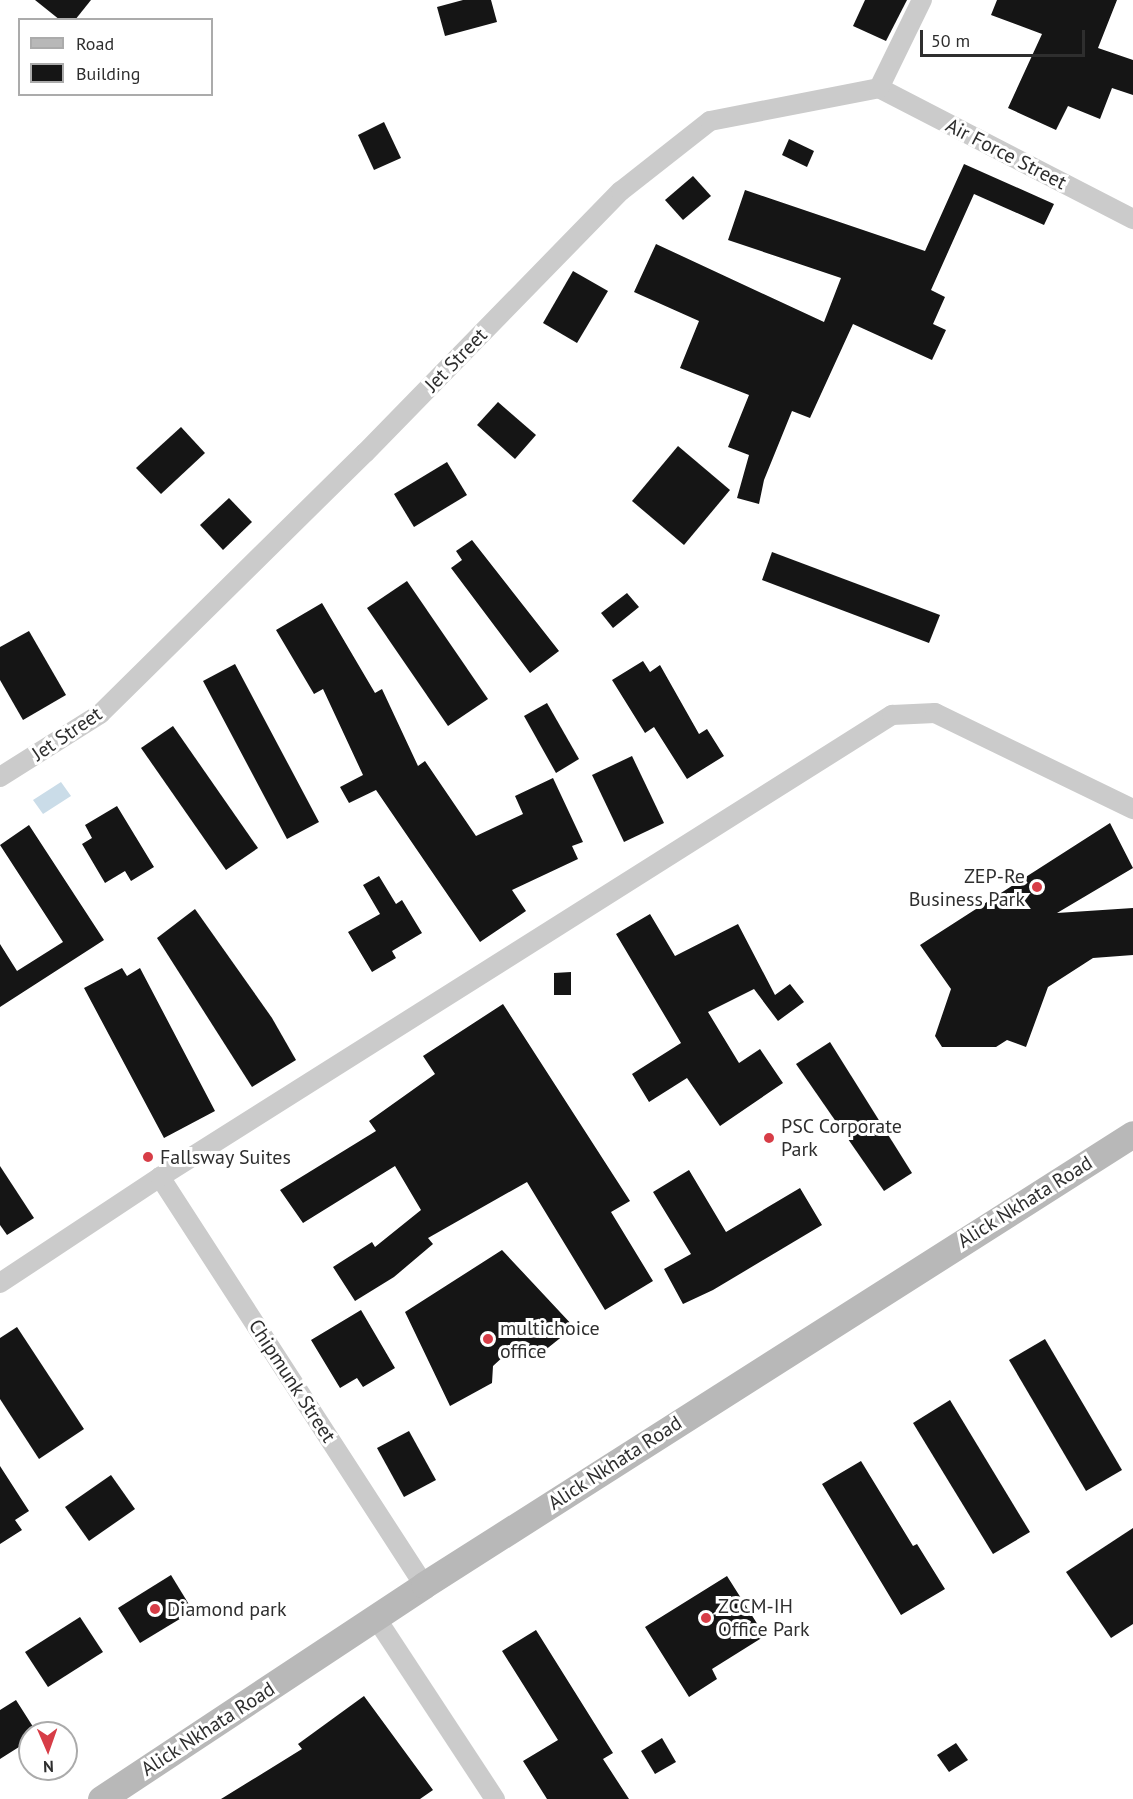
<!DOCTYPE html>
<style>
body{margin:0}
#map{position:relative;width:1133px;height:1799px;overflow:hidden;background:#fff;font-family:"PT Sans",sans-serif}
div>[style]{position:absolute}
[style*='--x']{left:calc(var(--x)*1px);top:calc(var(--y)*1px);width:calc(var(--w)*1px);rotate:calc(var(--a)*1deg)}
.water>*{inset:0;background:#cadce8}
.building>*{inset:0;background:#151515}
.street>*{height:20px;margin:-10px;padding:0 10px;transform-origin:10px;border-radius:10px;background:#cbcbcb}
.secondary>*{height:27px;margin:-13.5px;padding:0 13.5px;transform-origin:13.5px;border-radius:13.5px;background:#b8b8b8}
.dots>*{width:16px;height:16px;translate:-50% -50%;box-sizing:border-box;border:3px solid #fff;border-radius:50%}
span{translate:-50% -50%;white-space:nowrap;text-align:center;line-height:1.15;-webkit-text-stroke:6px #fff;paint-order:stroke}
.street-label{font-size:20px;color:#2e2e2e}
.poi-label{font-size:20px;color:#2e2e2e}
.right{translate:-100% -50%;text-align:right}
.left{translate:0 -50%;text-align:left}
.legend{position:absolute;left:18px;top:18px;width:195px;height:78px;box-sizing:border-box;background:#fff;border:2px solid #ababab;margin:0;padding:8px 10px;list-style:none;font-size:18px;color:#2e2e2e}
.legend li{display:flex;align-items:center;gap:12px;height:30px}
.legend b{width:30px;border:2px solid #ababab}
.north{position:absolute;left:18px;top:1721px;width:60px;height:60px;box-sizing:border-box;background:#fff;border:2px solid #ababab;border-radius:50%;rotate:178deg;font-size:16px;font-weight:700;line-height:24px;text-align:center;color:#2e2e2e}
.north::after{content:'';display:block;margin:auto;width:21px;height:27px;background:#d73d47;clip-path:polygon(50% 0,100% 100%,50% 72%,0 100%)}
.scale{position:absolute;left:920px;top:30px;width:165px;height:27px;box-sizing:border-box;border:3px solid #2e2e2e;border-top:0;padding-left:8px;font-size:18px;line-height:21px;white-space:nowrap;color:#2e2e2e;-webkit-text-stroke:4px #fff;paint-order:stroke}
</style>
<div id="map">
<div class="water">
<div style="clip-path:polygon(61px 782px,71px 796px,43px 814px,33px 800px)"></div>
</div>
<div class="building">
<div style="clip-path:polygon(35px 0,91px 0,75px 20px,60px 20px)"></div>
<div style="clip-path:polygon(463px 0,491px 0,497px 22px,445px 36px,437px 7px)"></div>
<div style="clip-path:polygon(865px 0,907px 0,886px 41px,853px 26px)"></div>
<div style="clip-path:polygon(997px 0,1117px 0,1098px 48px,1133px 60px,1133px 95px,1112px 88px,1100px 119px,1068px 106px,1056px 130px,1008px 108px,1042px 34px,991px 15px)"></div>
<div style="clip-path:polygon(384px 122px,401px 158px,374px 170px,358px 135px)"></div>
<div style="clip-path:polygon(789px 139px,814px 151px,807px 167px,782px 155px)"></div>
<div style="clip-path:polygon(964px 164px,1054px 204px,1044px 225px,974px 194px,931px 290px,945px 297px,933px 324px,946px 330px,932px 360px,853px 324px,810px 418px,792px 411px,764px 480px,759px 504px,737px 498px,749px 455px,728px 447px,749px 395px,680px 368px,699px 321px,634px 292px,656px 244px,824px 322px,841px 278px,728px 240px,745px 190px,925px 251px)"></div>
<div style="clip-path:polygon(693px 176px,711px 196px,683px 220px,665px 200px)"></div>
<div style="clip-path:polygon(573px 271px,608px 291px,577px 343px,543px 323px)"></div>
<div style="clip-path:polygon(498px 402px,536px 435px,515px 459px,477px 425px)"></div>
<div style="clip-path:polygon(181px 427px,205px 453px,161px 494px,136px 468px)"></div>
<div style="clip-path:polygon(678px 446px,730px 490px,684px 545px,632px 501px)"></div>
<div style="clip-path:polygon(447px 462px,467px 495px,414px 527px,394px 494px)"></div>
<div style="clip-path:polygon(229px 498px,252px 522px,223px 550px,200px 525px)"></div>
<div style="clip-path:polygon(472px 540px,559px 651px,530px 673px,451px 568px,462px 560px,456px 551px)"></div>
<div style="clip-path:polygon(772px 552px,940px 615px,929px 643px,762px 580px)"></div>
<div style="clip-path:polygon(407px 581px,488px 699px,448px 726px,367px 608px)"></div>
<div style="clip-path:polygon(627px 593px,639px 607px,613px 628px,601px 613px)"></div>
<div style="clip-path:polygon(322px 603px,375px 693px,382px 689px,418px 766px,425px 761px,476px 836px,523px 814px,515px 796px,553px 778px,583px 842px,572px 846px,578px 859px,512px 890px,526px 911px,480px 942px,376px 790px,349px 803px,340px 787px,363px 775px,323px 689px,314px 694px,276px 630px)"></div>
<div style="clip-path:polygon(29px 631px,66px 695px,23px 720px,0 680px,0 647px)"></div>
<div style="clip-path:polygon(643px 661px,650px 672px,660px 665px,699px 734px,707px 729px,724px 756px,687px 779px,654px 727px,645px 733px,612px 680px)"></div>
<div style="clip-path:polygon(235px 664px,319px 822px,287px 839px,203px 681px)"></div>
<div style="clip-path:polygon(547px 703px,579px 759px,556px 773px,524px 716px)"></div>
<div style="clip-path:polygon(173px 726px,258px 848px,226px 870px,141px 748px)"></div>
<div style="clip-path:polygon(632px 756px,664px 823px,624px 842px,592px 775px)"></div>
<div style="clip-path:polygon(117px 806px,154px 867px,131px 881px,125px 871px,105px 883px,82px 844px,92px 838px,85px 825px)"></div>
<div style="clip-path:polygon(1110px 823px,1133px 868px,1057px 913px,1133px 908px,1133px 955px,1093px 958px,1048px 987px,1026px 1047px,1007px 1040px,996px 1047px,942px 1047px,935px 1036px,951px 989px,920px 945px)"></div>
<div style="clip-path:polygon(29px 825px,104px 940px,0 1007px,0 944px,17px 971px,63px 942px,0 845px)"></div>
<div style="clip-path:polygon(379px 876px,396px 904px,402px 900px,422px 933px,392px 951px,396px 958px,372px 972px,348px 932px,380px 914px,363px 885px)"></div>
<div style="clip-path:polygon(195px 909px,272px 1018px,296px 1060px,252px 1087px,157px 938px)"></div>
<div style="clip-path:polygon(650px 914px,675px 956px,738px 924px,775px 995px,790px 984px,804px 1002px,778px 1021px,754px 989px,708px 1012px,739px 1063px,760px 1049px,783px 1083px,720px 1126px,687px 1078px,649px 1102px,632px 1074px,681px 1043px,616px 934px)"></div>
<div style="clip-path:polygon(122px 968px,127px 976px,140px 968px,215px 1111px,164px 1138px,84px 988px)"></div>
<div style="clip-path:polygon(571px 972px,571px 995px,554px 995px,554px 973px)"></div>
<div style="clip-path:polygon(503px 1004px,630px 1201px,611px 1212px,653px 1281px,605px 1310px,527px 1182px,428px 1238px,433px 1244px,394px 1277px,355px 1301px,333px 1267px,372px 1242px,375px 1247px,421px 1210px,395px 1166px,303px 1223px,280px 1190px,376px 1131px,369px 1121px,435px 1074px,423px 1056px)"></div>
<div style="clip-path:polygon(830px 1042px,912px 1173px,884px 1191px,796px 1064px)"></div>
<div style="clip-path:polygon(0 1166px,34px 1218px,7px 1235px,0 1225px)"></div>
<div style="clip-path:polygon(689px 1170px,726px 1232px,800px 1188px,822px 1225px,713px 1290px,683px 1304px,664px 1269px,691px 1254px,653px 1192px)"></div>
<div style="clip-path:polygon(502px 1250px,574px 1327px,534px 1359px,522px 1352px,505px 1355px,493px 1366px,492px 1383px,450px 1406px,405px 1312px)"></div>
<div style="clip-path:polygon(361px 1310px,395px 1368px,363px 1387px,357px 1378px,340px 1388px,311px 1340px)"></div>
<div style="clip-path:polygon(17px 1327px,84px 1429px,39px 1459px,0 1399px,0 1338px)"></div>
<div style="clip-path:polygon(1045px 1339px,1122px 1470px,1086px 1491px,1009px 1360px)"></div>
<div style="clip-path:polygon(950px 1400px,1030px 1532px,993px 1554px,913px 1423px)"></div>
<div style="clip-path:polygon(409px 1431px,436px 1480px,404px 1497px,377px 1448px)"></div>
<div style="clip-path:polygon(861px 1461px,913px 1546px,917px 1544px,945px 1589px,901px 1615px,822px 1484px)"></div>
<div style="clip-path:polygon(0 1466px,29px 1511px,15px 1520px,22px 1530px,0 1544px)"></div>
<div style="clip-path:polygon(111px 1475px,135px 1509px,89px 1541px,65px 1507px)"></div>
<div style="clip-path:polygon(1133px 1528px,1133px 1624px,1111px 1638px,1066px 1572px)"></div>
<div style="clip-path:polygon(171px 1575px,193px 1611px,140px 1643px,118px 1608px)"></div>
<div style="clip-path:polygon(727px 1576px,765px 1636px,712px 1669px,717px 1679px,689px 1697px,645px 1627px)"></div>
<div style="clip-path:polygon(80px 1617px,103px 1652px,48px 1687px,25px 1652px)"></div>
<div style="clip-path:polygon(536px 1630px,613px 1753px,603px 1759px,629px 1799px,547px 1799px,523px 1761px,558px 1740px,502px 1651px)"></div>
<div style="clip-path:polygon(364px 1696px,433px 1790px,420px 1799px,221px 1799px,302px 1749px,298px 1744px)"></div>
<div style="clip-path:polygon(16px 1700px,37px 1733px,30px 1733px,30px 1740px,0 1759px,0 1710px)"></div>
<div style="clip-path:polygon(662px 1738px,676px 1762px,655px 1774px,641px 1751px)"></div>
<div style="clip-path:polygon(956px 1743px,968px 1760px,949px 1772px,937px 1755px)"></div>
</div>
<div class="street">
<div style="--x:879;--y:88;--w:286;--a:27.3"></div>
<div style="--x:0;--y:777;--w:118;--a:-32.2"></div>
<div style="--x:100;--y:714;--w:372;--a:-44.6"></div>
<div style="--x:365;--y:453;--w:366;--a:-45.7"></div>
<div style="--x:621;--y:191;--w:113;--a:-38.2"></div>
<div style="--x:710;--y:121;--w:172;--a:-11"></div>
<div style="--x:879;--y:88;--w:98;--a:-64"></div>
<div style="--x:160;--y:1177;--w:486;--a:57.1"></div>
<div style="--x:0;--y:1283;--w:192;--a:-33.5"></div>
<div style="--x:160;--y:1177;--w:866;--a:-32.26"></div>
<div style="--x:892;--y:715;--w:43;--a:-2.7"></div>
<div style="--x:935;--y:713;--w:220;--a:25.9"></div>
<div style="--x:376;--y:1618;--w:217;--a:56.7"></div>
</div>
<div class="secondary">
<div style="--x:101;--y:1799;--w:387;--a:-33.5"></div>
<div style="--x:424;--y:1585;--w:840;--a:-32.46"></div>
</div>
<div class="dots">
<div style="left:1037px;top:887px;background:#d73d47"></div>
<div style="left:769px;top:1138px;background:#d73d47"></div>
<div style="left:148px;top:1157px;background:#d73d47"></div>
<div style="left:488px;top:1339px;background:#d73d47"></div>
<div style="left:155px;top:1609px;background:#d73d47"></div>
<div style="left:706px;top:1618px;background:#d73d47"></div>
</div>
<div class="street-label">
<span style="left:1006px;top:154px;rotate:27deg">Air Force Street</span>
<span style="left:456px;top:360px;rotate:-46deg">Jet Street</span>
<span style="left:67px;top:734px;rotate:-34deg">Jet Street</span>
<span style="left:1025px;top:1202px;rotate:-32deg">Alick Nkhata Road</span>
<span style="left:292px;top:1381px;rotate:57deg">Chipmunk Street</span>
<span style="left:615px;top:1463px;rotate:-33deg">Alick Nkhata Road</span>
<span style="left:208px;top:1729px;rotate:-33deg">Alick Nkhata Road</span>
</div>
<div class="poi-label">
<span class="right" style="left:1025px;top:888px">ZEP-Re<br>Business Park</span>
<span class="left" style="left:781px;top:1138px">PSC Corporate<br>Park</span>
<span class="left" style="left:160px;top:1157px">Fallsway Suites</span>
<span class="left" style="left:500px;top:1340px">multichoice<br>office</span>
<span class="left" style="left:718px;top:1618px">ZCCM-IH<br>Office Park</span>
<span class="left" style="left:167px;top:1609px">Diamond park</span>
</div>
<ul class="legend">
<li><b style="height:8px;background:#b8b8b8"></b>Road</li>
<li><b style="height:16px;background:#151515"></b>Building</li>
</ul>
<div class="north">N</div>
<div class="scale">50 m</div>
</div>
